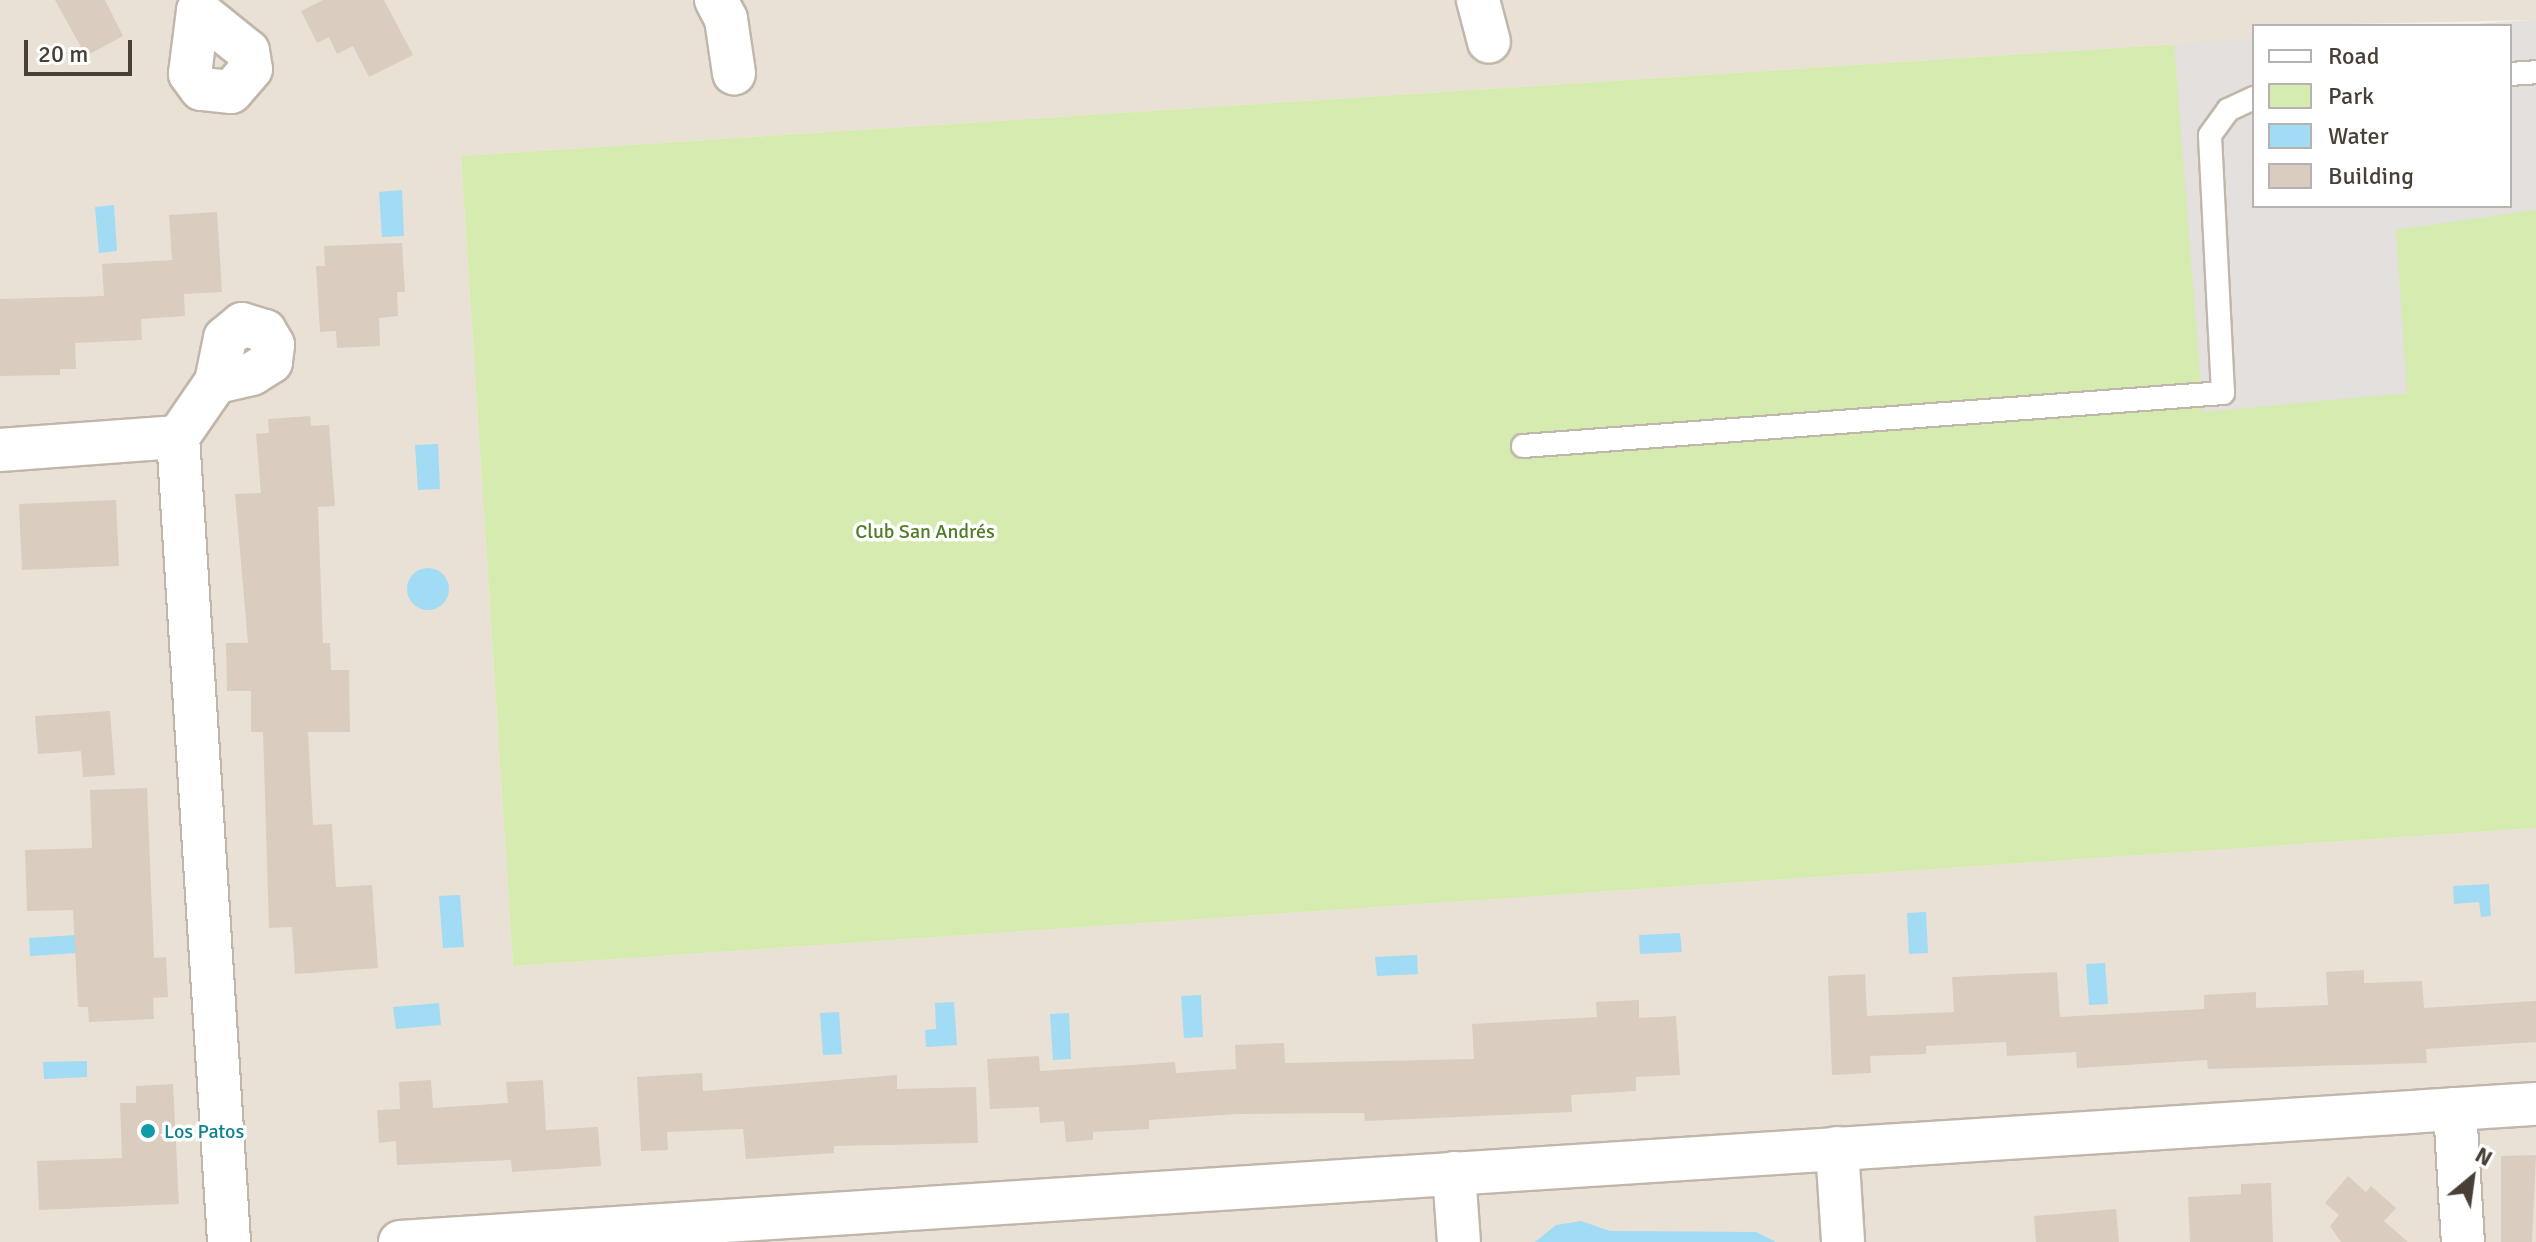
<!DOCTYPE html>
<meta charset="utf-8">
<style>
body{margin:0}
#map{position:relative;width:2536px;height:1242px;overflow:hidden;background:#f5efe8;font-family:Signika,sans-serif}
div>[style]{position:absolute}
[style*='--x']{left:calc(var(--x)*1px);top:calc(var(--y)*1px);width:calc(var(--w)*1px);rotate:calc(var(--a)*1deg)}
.residential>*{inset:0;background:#e9e1d5}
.green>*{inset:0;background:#d6ebaf}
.parking>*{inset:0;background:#e3e0dd}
.water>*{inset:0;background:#a1dbf4}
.round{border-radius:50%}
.building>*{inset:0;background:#daccbf}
.roads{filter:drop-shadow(2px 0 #c1b6aa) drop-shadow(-2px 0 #c1b6aa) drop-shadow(0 2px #c1b6aa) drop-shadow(0 -2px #c1b6aa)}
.service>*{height:22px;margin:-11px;padding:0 11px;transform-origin:11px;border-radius:11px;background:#fff}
.minor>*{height:42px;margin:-21px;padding:0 21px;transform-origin:21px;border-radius:21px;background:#fff}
.dots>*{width:22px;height:22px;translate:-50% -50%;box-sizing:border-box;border:4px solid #fff;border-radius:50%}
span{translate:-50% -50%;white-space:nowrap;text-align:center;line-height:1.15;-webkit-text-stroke:7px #fff;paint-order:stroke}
.park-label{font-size:20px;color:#517d26}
.culture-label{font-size:20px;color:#0d838f}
.left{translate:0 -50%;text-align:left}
.legend{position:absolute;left:2252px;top:24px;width:260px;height:184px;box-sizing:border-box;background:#fff;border:2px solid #b6b2af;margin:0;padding:10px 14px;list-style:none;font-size:24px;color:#483f36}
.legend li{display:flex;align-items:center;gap:16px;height:40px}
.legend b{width:40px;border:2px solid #b6b2af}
.north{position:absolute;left:2432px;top:1138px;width:80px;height:80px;-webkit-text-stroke:6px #fff;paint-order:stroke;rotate:29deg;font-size:22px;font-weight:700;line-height:32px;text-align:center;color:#483f36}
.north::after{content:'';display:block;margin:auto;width:28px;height:36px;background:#483f36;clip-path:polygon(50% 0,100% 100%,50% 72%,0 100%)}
.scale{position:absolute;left:24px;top:40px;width:108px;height:36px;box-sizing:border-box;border:4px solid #483f36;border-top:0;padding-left:10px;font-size:24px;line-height:28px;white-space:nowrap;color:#483f36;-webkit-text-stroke:6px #fff;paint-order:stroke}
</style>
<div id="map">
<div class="residential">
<div style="clip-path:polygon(0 0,2536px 0,2536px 20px,2254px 26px,2254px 39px,461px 156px,513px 966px,2536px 828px,2536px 1242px,0 1242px)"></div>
</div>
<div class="green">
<div style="clip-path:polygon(2536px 20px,2536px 828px,513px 966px,461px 156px,2254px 39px,2254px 206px,2510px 206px,2510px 26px,2448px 26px)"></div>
</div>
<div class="parking">
<div style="clip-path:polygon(2536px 20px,2536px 210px,2396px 230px,2407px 393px,2203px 412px,2174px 44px,2254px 39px,2254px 206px,2510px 206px,2510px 26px,2448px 26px)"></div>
</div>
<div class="water">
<div style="clip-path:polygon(402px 190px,404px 236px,382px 237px,379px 192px)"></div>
<div style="clip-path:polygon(114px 205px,117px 251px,99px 253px,95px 207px)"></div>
<div style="clip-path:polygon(438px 444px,440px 489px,418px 490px,415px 445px)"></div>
<div class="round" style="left:407px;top:568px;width:42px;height:42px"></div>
<div style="clip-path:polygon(2489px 884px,2491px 916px,2481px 917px,2479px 902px,2454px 904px,2453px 886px)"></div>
<div style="clip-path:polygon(460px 895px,464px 947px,443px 948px,439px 896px)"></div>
<div style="clip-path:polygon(1926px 912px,1928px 953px,1909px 954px,1907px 913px)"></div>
<div style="clip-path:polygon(1680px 933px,1682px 952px,1640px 954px,1639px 935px)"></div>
<div style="clip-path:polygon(77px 935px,78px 953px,30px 956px,29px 938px)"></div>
<div style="clip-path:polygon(1417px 955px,1418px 974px,1377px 976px,1375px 957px)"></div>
<div style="clip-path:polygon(2105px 963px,2108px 1004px,2089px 1005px,2086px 964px)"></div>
<div style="clip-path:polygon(1201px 995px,1203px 1037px,1184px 1038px,1181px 996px)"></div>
<div style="clip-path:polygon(954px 1002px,957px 1045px,926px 1047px,925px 1030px,936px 1029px,935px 1003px)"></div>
<div style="clip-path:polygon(439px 1003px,441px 1025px,396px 1029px,393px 1007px)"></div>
<div style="clip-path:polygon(839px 1012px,842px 1054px,823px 1055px,820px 1013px)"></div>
<div style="clip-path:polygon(1069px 1013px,1071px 1059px,1053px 1060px,1050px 1014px)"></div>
<div style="clip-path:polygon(87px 1061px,87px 1077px,44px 1079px,43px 1062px)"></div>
<div style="clip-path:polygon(1581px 1221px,1610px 1231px,1756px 1232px,1776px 1242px,1535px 1242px,1556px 1225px)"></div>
</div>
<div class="building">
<div style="clip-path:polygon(55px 0,105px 0,123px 36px,86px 56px)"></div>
<div style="clip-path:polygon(323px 0,384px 0,413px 55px,369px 77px,353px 46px,337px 54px,329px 37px,317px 43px,301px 11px)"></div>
<div style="clip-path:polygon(217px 212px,222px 292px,184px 294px,185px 316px,141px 319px,142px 340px,75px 343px,76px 369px,60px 369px,60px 375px,0 376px,0 299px,104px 296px,102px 264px,172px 260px,169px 215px)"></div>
<div style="clip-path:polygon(402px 243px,405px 292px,397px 292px,398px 316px,379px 318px,380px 346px,337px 348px,336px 331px,320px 332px,316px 266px,325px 266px,324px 246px)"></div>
<div style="clip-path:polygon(310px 416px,311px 426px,329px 425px,335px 506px,318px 507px,323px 643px,330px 643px,331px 670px,349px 670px,350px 732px,308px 732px,313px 825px,332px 824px,336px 887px,372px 885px,378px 968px,295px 974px,292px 927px,269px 928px,263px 732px,251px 732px,251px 691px,227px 691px,226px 643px,248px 643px,235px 494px,261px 493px,256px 434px,269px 433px,268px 419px)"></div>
<div style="clip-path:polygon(116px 500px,119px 566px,22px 570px,19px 504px)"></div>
<div style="clip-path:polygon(110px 711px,115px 775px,83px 777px,81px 751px,38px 754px,35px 716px)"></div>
<div style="clip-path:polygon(147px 788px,154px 958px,166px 957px,168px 997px,153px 998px,154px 1019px,89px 1022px,88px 1007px,78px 1007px,73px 910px,27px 911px,25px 850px,92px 848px,90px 790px)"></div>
<div style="clip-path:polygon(2364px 970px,2364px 983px,2422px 981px,2424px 1008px,2536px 1001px,2536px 1042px,2426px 1049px,2427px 1063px,2208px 1069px,2207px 1060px,2077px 1068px,2076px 1052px,2007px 1056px,2006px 1042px,1926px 1046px,1926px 1054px,1870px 1056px,1871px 1073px,1832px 1075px,1828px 976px,1865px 974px,1867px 1016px,1954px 1012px,1952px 977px,2057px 972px,2060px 1017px,2204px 1009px,2204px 995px,2256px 992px,2256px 1008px,2328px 1005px,2326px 972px)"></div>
<div style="clip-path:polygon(1639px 1000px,1639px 1018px,1676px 1016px,1680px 1075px,1636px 1077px,1636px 1091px,1571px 1095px,1572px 1112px,1365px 1121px,1364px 1113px,1237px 1114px,1149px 1120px,1149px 1129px,1093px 1132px,1093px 1140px,1066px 1142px,1064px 1121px,1040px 1123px,1039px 1107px,990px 1109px,987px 1059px,1039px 1056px,1040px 1071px,1175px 1062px,1176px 1073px,1236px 1069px,1235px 1045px,1284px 1043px,1285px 1063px,1474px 1059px,1472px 1024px,1597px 1017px,1596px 1002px)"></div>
<div style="clip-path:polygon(702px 1073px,703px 1091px,897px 1075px,897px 1089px,976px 1087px,978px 1143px,834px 1146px,834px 1153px,746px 1159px,743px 1129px,667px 1132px,668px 1150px,641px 1151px,637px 1077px)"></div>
<div style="clip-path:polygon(431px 1080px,433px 1108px,508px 1103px,506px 1082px,543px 1080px,546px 1130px,598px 1127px,601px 1166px,512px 1172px,511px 1160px,397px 1165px,396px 1141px,379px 1143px,377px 1110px,400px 1109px,399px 1082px)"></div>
<div style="clip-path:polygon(173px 1084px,179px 1204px,39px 1210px,37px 1161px,122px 1158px,120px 1103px,136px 1103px,136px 1086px)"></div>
<div style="clip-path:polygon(2536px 1155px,2532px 1242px,2501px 1242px,2501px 1156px)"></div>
<div style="clip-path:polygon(2348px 1176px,2366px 1192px,2371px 1186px,2396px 1208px,2384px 1221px,2408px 1242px,2341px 1242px,2330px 1226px,2339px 1215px,2325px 1203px)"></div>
<div style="clip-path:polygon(2271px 1183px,2273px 1242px,2190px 1242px,2188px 1197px,2241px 1194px,2241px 1184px)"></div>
<div style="clip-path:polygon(2116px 1209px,2119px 1242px,2036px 1242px,2034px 1216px)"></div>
</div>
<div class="roads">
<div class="service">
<div style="--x:2510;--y:74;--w:26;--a:-4"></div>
<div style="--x:1523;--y:446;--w:702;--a:-4.33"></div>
<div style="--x:2223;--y:393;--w:258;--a:-92.9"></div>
<div style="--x:2210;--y:135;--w:31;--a:-54"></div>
<div style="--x:2228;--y:110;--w:29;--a:-25"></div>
</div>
<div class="minor">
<div style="--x:716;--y:0;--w:21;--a:62"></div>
<div style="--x:726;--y:19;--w:55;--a:81.6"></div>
<div style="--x:1478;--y:0;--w:43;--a:75.3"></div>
<div style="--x:198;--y:11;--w:64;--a:38.7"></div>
<div style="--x:248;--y:51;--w:18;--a:81"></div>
<div style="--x:251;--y:69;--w:30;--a:131"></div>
<div style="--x:231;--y:92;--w:30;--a:-174"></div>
<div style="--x:201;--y:89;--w:19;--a:-126"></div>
<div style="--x:190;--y:74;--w:64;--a:-82.8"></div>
<div style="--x:242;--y:324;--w:24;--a:17"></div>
<div style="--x:265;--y:331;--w:16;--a:60"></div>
<div style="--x:273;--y:345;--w:17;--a:97"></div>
<div style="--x:271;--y:362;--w:22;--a:148"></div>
<div style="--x:252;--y:374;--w:37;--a:167"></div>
<div style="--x:216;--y:382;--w:45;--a:-78.4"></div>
<div style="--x:225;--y:338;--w:22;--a:-39"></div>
<div style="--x:216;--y:382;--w:67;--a:124.6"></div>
<div style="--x:178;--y:437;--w:807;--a:86.37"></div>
<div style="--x:0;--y:450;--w:178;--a:-4.2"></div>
<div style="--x:2455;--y:1109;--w:133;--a:86.6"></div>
<div style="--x:1837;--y:1148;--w:94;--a:86.3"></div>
<div style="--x:1454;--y:1173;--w:69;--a:85.9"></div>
<div style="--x:400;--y:1242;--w:2140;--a:-3.7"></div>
</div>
</div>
<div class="dots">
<div style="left:148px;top:1131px;background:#0f9aa8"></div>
</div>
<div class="park-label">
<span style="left:925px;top:531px">Club San Andrés</span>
</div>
<div class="culture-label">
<span class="left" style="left:164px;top:1131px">Los Patos</span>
</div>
<ul class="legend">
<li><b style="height:10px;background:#fff"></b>Road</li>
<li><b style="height:22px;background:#d6ebaf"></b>Park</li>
<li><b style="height:22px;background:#a1dbf4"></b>Water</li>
<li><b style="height:22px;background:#daccbf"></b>Building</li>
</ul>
<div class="north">N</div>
<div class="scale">20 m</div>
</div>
